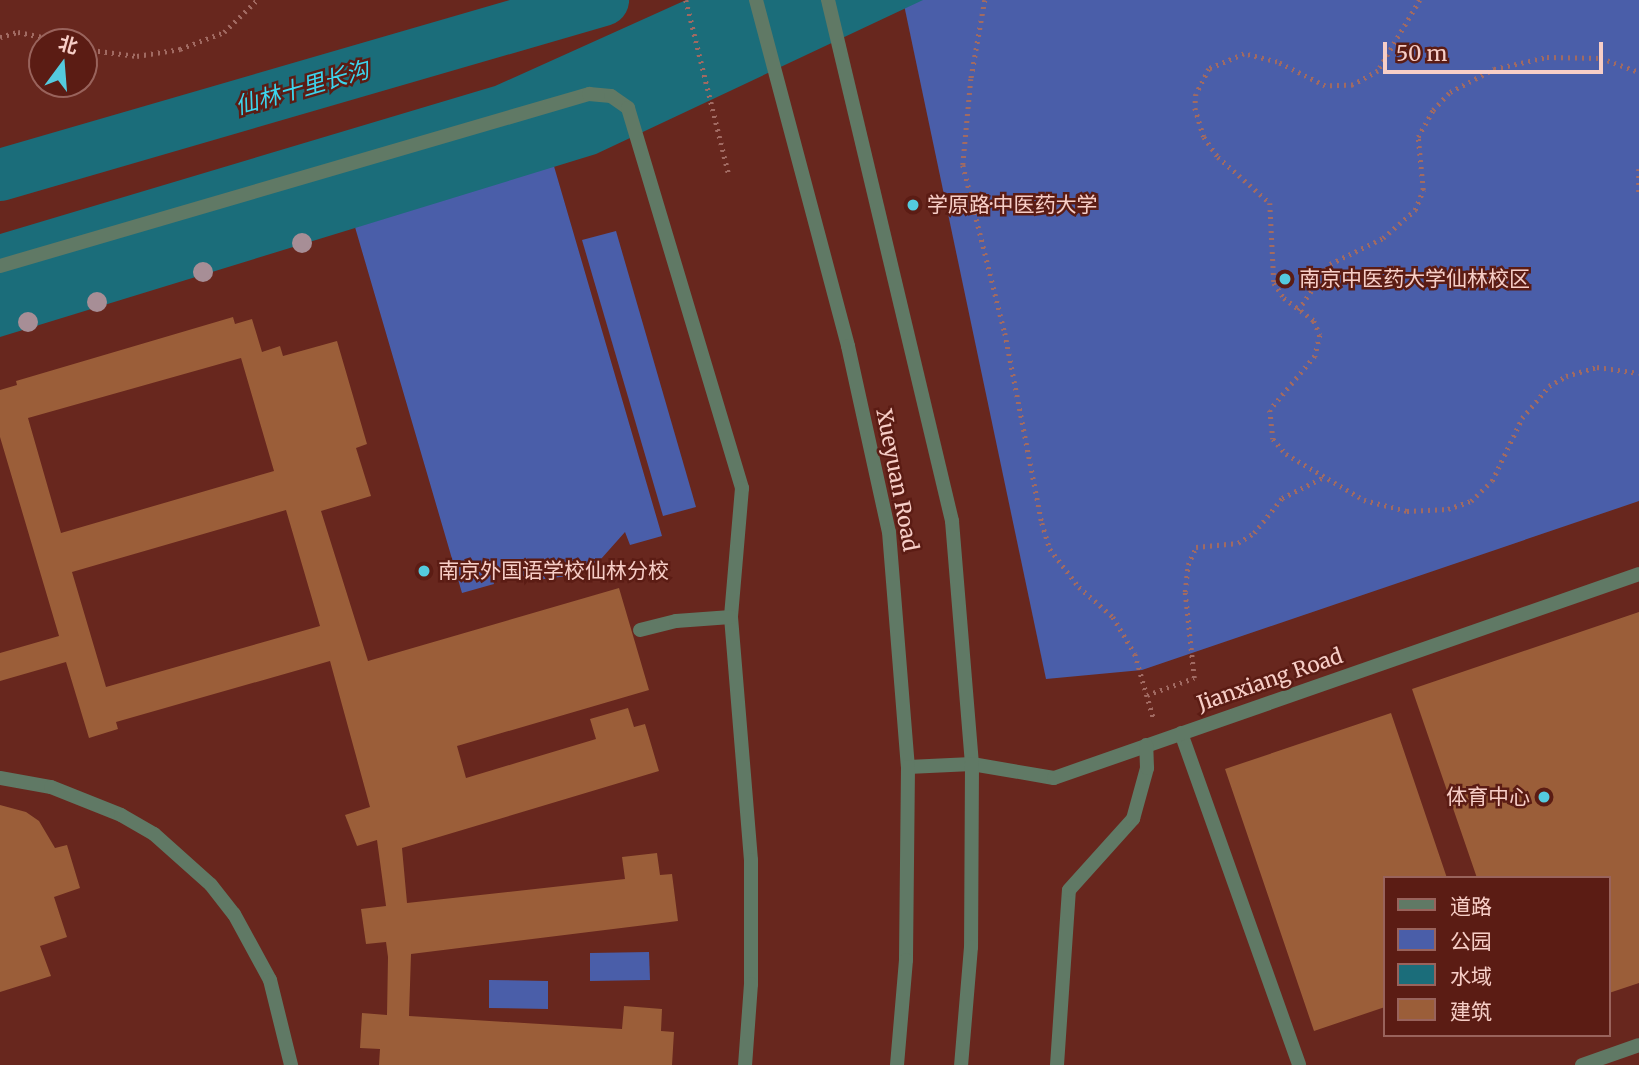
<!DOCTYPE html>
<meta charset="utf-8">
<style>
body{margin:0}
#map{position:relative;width:1639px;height:1065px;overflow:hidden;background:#68271e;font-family:Merriweather,"Noto Sans SC",serif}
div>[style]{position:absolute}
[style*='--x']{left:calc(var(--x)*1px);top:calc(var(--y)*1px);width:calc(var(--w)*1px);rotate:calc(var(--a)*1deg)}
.green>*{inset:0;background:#4a5ea9}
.water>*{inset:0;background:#1b6d7a}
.river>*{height:52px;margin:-26px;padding:0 26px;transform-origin:26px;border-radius:26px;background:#1b6d7a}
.building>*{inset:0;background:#9b5e39}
.path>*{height:4.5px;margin-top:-2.25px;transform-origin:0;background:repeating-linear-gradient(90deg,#a16a62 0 2px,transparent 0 7px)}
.service>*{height:14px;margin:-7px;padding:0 7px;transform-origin:7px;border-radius:7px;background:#607965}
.tertiary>*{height:14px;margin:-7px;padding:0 7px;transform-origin:7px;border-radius:7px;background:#607965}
.trees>*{width:20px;height:20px;margin:-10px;border-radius:50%;background:#a78e96}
.dots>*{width:19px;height:19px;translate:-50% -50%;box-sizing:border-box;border:4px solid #5b1c14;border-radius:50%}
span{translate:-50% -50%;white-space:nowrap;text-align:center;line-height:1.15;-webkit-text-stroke:5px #5b1c14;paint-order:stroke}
.poi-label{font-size:21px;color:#f7cec7}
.left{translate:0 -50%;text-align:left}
.right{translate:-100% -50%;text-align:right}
.street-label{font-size:21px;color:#f7cec7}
.water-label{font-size:23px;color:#3cd5ed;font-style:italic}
.legend{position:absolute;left:1383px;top:876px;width:228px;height:161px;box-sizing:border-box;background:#5b1c14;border:2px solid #99635c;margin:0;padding:9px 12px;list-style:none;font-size:21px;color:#f7cec7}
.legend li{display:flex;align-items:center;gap:14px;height:35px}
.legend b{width:35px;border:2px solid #99635c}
.north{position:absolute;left:28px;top:28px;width:70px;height:70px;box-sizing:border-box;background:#5b1c14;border:2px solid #99635c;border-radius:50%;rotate:16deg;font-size:19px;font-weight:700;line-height:28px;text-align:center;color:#f7cec7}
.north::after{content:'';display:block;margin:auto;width:24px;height:32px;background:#54cade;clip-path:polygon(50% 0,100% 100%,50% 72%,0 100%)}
.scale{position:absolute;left:1383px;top:42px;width:220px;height:32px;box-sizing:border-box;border:4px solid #f7cec7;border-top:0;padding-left:9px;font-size:21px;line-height:24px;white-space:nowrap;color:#f7cec7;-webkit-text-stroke:5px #5b1c14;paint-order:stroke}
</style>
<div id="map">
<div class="green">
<div style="clip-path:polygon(903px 0,1639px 0,1639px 501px,1142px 670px,1046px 679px)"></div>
<div style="clip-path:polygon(551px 156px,662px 536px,630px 545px,625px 532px,601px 559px,568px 576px,529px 581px,491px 571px,494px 584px,462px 593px,350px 210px)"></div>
<div style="clip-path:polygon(616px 231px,696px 507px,663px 516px,582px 240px)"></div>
<div style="clip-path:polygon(649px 952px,650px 980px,590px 981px,590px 953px)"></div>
<div style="clip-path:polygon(489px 980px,548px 981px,548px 1009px,489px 1008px)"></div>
</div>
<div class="water">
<div style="clip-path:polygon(686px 0,923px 0,596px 154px,0 337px,0 234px,495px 86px)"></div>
</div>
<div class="river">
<div style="--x:0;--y:175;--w:628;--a:-16.18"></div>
</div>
<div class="building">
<div style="clip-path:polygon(evenodd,233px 317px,235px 324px,252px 319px,262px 352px,280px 346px,283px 356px,337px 341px,367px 444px,356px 448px,371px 496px,321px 511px,368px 661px,619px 588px,649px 690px,457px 746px,466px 778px,596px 739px,590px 719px,628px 708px,634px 727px,645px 724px,659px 771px,402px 848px,407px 903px,625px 879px,622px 857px,657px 853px,660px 875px,672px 874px,678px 921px,411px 954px,409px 1016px,622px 1029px,624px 1006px,662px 1009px,661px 1031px,674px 1032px,672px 1065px,379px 1065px,380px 1049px,360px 1048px,362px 1013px,387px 1015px,388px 957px,386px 942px,366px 944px,361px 909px,386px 906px,377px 840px,357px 846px,345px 815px,370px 807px,330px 661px,116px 722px,118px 729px,89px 738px,66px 662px,0 681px,0 653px,59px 636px,0 437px,0 390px,17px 385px,16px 381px,233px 317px,241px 358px,274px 471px,61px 533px,28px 418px,241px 358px,233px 317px,286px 510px,320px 626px,106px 687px,72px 572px,286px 510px)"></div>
<div style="clip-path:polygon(1639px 612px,1639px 983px,1609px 993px,1609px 878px,1477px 878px,1412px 689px)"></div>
<div style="clip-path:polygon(1391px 713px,1447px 878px,1385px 878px,1385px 1007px,1314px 1031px,1225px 769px)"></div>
<div style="clip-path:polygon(0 805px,26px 812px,39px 821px,55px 848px,67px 845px,80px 888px,54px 897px,67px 937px,40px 946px,51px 976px,0 992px)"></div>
</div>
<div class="path">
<div style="--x:686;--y:0;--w:180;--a:76.2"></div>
<div style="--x:985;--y:0;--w:80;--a:100"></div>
<div style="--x:971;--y:79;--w:86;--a:95.3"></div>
<div style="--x:963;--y:165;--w:173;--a:76"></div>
<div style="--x:1005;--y:333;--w:194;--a:79"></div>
<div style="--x:1042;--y:523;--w:27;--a:73"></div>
<div style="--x:1050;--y:549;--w:48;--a:52.7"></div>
<div style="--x:1079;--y:587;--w:45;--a:41.4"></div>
<div style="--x:1113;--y:617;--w:43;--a:59.3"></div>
<div style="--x:1135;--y:654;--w:69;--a:73.9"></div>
<div style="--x:1420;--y:0;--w:82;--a:120.6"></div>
<div style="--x:1378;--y:71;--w:29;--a:151"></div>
<div style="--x:1353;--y:85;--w:28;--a:178"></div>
<div style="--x:1325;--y:86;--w:54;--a:-153.4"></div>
<div style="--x:1277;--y:62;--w:34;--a:-166"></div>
<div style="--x:1244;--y:54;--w:38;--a:157"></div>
<div style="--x:1209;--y:69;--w:28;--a:117"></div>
<div style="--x:1196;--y:94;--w:14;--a:94"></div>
<div style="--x:1195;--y:108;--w:30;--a:73"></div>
<div style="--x:1204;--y:137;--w:24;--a:55"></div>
<div style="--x:1218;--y:157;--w:69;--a:41.5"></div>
<div style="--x:1270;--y:203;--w:80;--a:87.1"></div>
<div style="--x:1274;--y:283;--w:18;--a:56"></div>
<div style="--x:1284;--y:298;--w:38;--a:37"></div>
<div style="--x:1314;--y:321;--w:15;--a:67"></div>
<div style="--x:1320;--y:335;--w:22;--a:103"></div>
<div style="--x:1315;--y:356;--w:70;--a:129.8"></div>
<div style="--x:1270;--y:410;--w:29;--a:84"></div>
<div style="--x:1273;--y:439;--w:20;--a:49"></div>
<div style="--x:1286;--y:454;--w:91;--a:30.5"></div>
<div style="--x:1364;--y:500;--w:44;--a:14.3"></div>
<div style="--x:1407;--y:511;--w:41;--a:-2.8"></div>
<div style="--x:1448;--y:509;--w:24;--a:-19"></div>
<div style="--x:1471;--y:501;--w:29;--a:-44"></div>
<div style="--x:1492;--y:481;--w:70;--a:-64.5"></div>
<div style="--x:1522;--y:418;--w:42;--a:-49.8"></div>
<div style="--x:1549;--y:386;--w:20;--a:-30"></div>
<div style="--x:1566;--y:376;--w:32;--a:-16"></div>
<div style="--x:1597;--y:367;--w:42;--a:8.1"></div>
<div style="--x:0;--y:37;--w:19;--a:-16"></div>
<div style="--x:18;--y:32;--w:50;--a:11.5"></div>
<div style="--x:84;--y:49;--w:53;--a:7.5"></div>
<div style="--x:137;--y:56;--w:44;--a:-9.2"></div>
<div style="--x:180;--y:49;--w:47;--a:-21.1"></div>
<div style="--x:224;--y:32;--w:46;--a:-44.1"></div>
<div style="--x:1639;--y:169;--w:24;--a:90"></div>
<div style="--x:1298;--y:310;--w:56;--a:-55.2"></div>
<div style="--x:1330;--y:264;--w:59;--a:-26.1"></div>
<div style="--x:1383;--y:238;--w:43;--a:-41.2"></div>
<div style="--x:1415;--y:210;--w:22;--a:-68"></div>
<div style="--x:1423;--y:190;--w:53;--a:-95.4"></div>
<div style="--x:1418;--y:137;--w:31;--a:-61"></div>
<div style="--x:1433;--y:110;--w:25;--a:-47"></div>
<div style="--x:1450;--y:92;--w:50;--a:-27.6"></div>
<div style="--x:1494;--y:69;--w:54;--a:-12.8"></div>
<div style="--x:1547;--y:57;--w:54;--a:1.1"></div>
<div style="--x:1601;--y:58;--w:40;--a:20.2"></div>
<div style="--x:1147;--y:695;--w:50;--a:-19.9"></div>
<div style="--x:1194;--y:678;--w:86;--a:-96"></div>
<div style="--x:1185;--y:592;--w:27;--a:-84"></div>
<div style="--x:1188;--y:565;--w:20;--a:-66"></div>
<div style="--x:1196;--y:547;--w:42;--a:-5.4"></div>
<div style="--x:1238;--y:543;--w:19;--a:-32"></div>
<div style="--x:1254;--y:533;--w:45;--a:-51.3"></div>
<div style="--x:1282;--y:498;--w:47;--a:-26.6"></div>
</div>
<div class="service">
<div style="--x:0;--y:266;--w:614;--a:-16.28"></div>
<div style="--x:589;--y:94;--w:22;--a:5"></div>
<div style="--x:611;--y:96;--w:21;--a:35"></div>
<div style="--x:628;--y:108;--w:397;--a:73.3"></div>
<div style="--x:742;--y:488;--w:129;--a:94.9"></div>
<div style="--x:731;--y:617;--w:244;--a:85.3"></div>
<div style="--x:751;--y:860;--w:124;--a:90"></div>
<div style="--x:751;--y:984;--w:81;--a:94.2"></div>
<div style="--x:640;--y:630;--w:37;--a:-14"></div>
<div style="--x:676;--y:621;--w:55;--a:-4.2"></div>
<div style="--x:1181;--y:733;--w:352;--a:70.4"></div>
<div style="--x:908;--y:767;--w:64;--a:-2.7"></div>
<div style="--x:972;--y:764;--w:83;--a:9.7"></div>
<div style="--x:1054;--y:778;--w:620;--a:-19.22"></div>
<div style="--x:0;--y:778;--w:52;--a:10"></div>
<div style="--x:51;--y:787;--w:75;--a:21.8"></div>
<div style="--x:121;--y:815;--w:38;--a:30"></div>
<div style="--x:154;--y:834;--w:76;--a:41.8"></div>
<div style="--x:211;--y:885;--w:37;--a:52"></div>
<div style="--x:234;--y:914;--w:75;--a:61.4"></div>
<div style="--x:270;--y:980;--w:88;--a:76.1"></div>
<div style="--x:1057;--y:1065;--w:175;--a:-86.1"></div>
<div style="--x:1069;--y:890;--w:96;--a:-48"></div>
<div style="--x:1133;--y:819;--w:53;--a:-74.6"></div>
<div style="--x:1147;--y:768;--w:23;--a:-92"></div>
<div style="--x:1582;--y:1065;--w:60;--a:-19.3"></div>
</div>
<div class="tertiary">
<div style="--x:756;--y:0;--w:358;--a:75.1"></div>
<div style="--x:848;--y:346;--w:190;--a:77.6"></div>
<div style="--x:889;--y:532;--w:236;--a:85.4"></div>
<div style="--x:908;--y:767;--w:193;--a:90.6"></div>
<div style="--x:906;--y:960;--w:105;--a:94.9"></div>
<div style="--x:828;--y:0;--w:536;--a:76.61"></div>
<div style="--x:952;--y:521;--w:244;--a:85.3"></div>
<div style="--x:972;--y:764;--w:183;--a:90.3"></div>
<div style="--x:971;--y:947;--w:118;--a:94.8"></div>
</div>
<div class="trees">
<div style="left:302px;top:243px"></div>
<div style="left:203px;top:272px"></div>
<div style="left:97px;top:302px"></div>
<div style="left:28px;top:322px"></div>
</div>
<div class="dots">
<div style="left:913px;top:205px;background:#54cade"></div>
<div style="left:1285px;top:279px;background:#54cade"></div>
<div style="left:424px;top:571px;background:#54cade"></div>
<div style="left:1544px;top:797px;background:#54cade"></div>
</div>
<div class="poi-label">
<span class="left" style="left:927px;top:205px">学原路·中医药大学</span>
<span class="left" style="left:1299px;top:279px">南京中医药大学仙林校区</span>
<span class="left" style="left:438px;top:571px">南京外国语学校仙林分校</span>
<span class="right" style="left:1530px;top:797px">体育中心</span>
</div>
<div class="street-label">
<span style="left:897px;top:480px;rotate:79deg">Xueyuan Road</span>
<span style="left:1270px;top:680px;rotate:-19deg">Jianxiang Road</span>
</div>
<div class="water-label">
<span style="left:302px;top:88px;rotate:-16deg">仙林十里长沟</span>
</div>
<ul class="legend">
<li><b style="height:9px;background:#607965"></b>道路</li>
<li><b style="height:19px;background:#4a5ea9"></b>公园</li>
<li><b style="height:19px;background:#1b6d7a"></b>水域</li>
<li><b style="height:19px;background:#9b5e39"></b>建筑</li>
</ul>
<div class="north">北</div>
<div class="scale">50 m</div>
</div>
